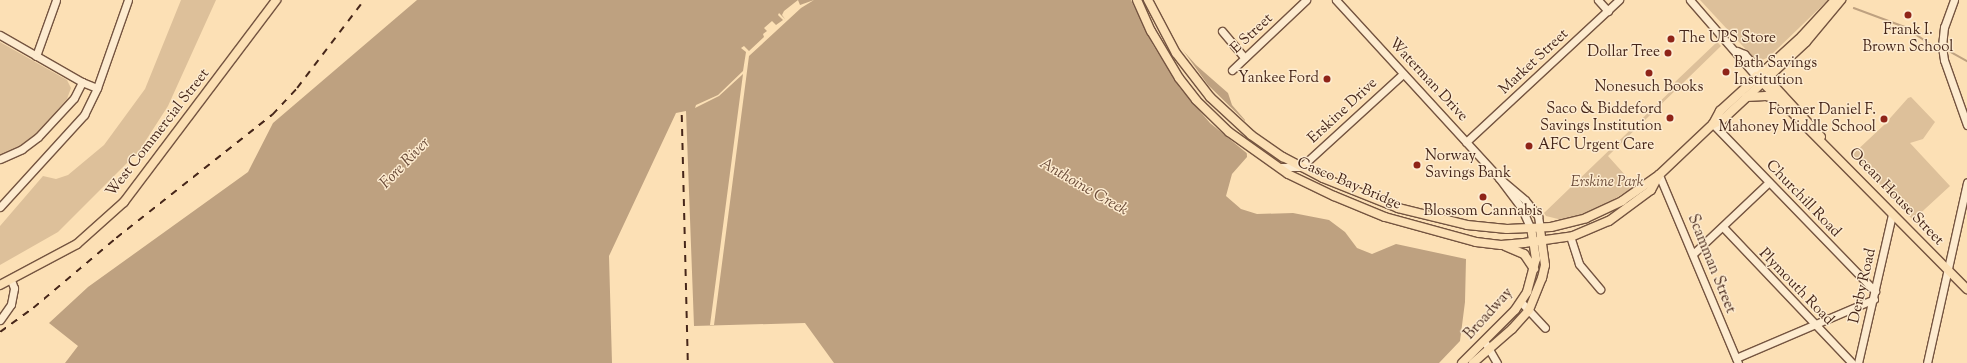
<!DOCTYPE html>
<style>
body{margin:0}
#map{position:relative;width:1967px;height:363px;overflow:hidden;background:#fce0b5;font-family:"Sorts Mill Goudy",serif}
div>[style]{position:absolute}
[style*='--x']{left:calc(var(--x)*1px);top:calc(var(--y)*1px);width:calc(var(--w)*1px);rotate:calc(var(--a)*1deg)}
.green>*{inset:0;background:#ddc09a}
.water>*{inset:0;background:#bea180}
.pier>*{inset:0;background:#fce0b5}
.stream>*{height:1.5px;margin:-0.75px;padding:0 0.75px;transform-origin:0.75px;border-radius:0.75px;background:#bea180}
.roads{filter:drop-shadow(1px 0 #745440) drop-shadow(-1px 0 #745440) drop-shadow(0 1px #745440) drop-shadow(0 -1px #745440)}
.minor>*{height:7px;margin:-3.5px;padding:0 3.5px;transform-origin:3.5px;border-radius:3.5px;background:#fdebcf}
.major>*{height:8px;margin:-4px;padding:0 4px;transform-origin:4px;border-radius:4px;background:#fce0b5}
.rail>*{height:1.5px;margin-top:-0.75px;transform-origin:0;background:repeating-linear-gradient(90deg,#462619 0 7px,transparent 0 14px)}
.dots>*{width:11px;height:11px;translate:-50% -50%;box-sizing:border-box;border:2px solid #fdebcf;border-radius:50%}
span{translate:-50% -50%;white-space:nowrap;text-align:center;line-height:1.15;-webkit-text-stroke:3px #fdebcf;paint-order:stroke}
.poi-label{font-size:15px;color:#462619}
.left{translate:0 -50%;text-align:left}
.right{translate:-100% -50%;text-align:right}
.street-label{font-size:15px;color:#462619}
.park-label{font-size:15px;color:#6c4c39;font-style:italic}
.water-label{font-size:16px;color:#6a4b38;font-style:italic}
</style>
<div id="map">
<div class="green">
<div style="clip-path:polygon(181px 0,216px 0,168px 106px,139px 151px,58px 232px,0 265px,0 226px,43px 176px,56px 179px,68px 175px,104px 145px,145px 89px)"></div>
<div style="clip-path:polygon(1700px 0,1828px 0,1769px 57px,1762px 60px,1753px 57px)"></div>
<div style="clip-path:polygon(0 42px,67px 80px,71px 88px,67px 99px,36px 134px,23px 145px,0 155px)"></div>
<div style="clip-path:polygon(1717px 42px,1721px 46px,1608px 156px,1635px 186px,1608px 203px,1582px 214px,1562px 220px,1546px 216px,1544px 213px,1677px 85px,1675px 82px)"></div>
<div style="clip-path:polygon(1911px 97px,1935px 122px,1923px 139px,1910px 143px,1950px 186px,1913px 220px,1852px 155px,1884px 125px,1908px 98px)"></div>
</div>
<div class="water">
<div style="clip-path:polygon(417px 0,1138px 0,1196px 65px,1228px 93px,1232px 105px,1245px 120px,1247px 157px,1232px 174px,1226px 196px,1241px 209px,1257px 214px,1293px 213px,1329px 220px,1345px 232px,1357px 248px,1372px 254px,1396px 244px,1466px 259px,1465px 302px,1460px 341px,1439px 363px,834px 363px,805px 323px,694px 326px,686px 111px,676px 113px,609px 256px,612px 363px,65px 363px,78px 346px,49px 323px,88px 287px,248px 172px,273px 123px)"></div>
</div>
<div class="pier">
<div style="clip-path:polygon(798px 0,800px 5px,814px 0,801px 8px,749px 56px,714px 325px,710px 325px,743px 74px,719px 96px,695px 108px,696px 105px,718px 95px,743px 71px,746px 52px,741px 48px,744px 46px,749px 51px,764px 37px,763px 34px,767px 31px,764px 28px,772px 21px,776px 25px,783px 20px,778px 15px,779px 13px,785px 19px,782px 15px,784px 11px)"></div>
<div style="clip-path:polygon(1131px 0,1141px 0,1175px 39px,1208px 85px,1247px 123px,1249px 155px,1210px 123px,1180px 88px,1153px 45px)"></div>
</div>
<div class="stream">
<div style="--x:1854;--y:8;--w:54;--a:20.4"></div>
<div style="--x:1905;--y:27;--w:36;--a:34"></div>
<div style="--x:1949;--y:51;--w:21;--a:29"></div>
</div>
<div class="roads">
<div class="minor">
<div style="--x:1336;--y:0;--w:241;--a:47.5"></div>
<div style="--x:1499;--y:178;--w:34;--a:40"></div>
<div style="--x:1525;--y:200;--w:21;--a:51"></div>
<div style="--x:1538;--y:216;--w:12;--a:81"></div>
<div style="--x:1598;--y:0;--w:15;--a:48"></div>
<div style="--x:1690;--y:0;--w:101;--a:49"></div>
<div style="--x:1954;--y:0;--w:29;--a:110"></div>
<div style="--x:1944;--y:27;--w:20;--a:96"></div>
<div style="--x:1942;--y:47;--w:13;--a:81"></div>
<div style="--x:1944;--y:60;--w:69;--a:70.5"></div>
<div style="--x:1222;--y:31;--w:35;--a:50"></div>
<div style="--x:0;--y:35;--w:95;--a:29.8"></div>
<div style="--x:82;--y:82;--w:16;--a:22"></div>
<div style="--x:1737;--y:51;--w:8;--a:23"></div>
<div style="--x:1744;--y:54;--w:25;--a:47"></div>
<div style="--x:36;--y:56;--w:59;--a:-70.3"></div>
<div style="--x:1232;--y:70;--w:102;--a:-43.4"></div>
<div style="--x:1713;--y:124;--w:233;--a:45.9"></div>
<div style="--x:1466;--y:142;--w:209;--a:-42.9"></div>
<div style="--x:0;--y:159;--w:24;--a:-24"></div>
<div style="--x:22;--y:149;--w:20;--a:-37"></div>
<div style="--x:38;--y:137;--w:53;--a:-47.3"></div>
<div style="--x:74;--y:98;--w:18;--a:-63"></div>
<div style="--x:1279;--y:167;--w:22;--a:0"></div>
<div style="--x:1301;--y:167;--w:138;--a:-42.4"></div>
<div style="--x:1659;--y:175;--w:204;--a:67.2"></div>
<div style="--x:1499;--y:178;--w:39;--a:53"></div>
<div style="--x:1522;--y:209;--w:22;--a:66"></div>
<div style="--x:0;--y:207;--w:125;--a:-47.6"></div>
<div style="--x:84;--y:115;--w:30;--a:-64"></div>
<div style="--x:97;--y:88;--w:93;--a:-70.6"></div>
<div style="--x:1723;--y:227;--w:187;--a:46.5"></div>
<div style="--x:1570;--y:236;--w:29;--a:72"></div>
<div style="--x:1579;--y:264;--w:33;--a:50"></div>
<div style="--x:1694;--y:253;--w:103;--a:-43.4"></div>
<div style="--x:1521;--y:302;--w:35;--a:47"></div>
<div style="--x:0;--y:320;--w:19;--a:-55"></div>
<div style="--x:11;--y:304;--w:16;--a:-79"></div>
<div style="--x:14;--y:288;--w:9;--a:-111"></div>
<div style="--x:1486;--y:344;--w:22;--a:60"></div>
<div style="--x:1736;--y:358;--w:150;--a:-23.1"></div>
<div style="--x:1858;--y:363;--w:153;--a:-77.1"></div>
<div style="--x:1927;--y:363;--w:185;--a:-77.5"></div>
</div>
<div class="major">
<div style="--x:1137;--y:0;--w:34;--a:66"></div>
<div style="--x:1151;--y:31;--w:55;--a:59.2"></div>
<div style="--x:1179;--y:78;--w:28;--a:52"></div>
<div style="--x:1196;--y:100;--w:46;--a:44.1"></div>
<div style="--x:1229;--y:132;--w:72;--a:35.4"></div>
<div style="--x:1288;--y:174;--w:51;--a:25.6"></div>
<div style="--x:1334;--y:196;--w:55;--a:22.4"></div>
<div style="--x:1385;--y:217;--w:94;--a:15.4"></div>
<div style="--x:1476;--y:242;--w:25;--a:7"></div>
<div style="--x:1501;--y:245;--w:23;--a:-5"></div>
<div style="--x:1524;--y:243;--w:49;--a:-8.1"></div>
<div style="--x:1573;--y:236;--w:39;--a:-23"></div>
<div style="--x:1609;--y:221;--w:52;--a:-36.4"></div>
<div style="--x:1651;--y:190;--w:17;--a:-62"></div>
<div style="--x:1148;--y:0;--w:60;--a:62.2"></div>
<div style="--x:1176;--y:53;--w:56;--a:52.3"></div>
<div style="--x:1210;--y:97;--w:56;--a:42.8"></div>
<div style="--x:1251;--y:135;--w:39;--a:35"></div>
<div style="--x:1283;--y:157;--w:45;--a:27.7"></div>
<div style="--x:1323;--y:178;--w:81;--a:21.8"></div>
<div style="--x:1398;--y:208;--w:71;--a:13.8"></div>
<div style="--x:1467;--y:225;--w:40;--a:5.7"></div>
<div style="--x:1507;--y:229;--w:44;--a:-2.6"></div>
<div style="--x:1551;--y:227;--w:36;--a:-14"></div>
<div style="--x:1586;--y:218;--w:40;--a:-25"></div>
<div style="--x:1622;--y:201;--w:45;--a:-35.1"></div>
<div style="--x:1659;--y:175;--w:74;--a:-43.4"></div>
<div style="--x:1713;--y:124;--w:15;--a:-62"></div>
<div style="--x:1720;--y:111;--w:111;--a:-42.4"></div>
<div style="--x:1802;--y:36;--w:49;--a:-47.5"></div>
<div style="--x:1764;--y:75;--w:84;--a:47.4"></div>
<div style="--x:1756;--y:76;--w:300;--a:45.3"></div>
<div style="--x:1746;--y:97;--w:20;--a:-3"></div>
<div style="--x:1766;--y:96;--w:10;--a:17"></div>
<div style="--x:1713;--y:124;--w:9;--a:-21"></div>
<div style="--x:1721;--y:121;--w:116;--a:-42.9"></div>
<div style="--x:1806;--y:42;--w:55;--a:-50.2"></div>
<div style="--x:1505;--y:246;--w:21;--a:23"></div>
<div style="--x:1524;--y:254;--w:18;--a:56"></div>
<div style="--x:0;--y:285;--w:87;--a:-28"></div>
<div style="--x:77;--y:244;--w:63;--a:-41.8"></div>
<div style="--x:124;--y:202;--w:253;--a:-53"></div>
<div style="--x:1462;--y:363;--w:75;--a:-45"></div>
<div style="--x:1515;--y:310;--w:22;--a:-56"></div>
<div style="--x:1527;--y:292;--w:34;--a:-75"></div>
<div style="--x:1536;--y:259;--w:30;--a:-99"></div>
<div style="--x:1473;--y:363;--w:52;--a:-41.1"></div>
<div style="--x:1512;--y:329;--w:25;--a:-48"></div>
<div style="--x:1529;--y:310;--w:35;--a:-68"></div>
<div style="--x:1542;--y:278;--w:13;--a:-77"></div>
<div style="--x:1545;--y:265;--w:37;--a:-98"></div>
</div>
</div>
<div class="rail">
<div style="--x:682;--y:115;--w:248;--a:88.6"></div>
<div style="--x:0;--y:332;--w:41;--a:-36"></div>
<div style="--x:33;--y:308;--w:109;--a:-40.1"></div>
<div style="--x:116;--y:238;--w:199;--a:-38.3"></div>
<div style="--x:272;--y:115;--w:37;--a:-47"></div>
<div style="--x:297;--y:88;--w:111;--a:-52.7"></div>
</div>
<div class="dots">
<div style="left:1908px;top:15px;background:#8f2418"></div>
<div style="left:1671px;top:39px;background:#8f2418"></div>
<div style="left:1668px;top:53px;background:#8f2418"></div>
<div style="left:1726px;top:72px;background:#8f2418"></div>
<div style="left:1649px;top:73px;background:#8f2418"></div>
<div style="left:1327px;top:79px;background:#8f2418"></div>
<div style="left:1670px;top:118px;background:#8f2418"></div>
<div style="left:1884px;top:119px;background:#8f2418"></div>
<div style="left:1529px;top:146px;background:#8f2418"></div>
<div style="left:1417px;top:165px;background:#8f2418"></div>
<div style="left:1483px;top:197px;background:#8f2418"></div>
</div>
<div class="poi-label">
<span style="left:1908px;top:39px">Frank I.<br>Brown School</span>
<span class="left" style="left:1679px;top:39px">The UPS Store</span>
<span class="right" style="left:1660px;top:53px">Dollar Tree</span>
<span class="left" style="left:1734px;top:72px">Bath Savings<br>Institution</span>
<span class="right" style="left:1319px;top:79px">Yankee Ford</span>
<span style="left:1649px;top:88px">Nonesuch Books</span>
<span class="right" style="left:1662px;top:118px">Saco &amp; Biddeford<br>Savings Institution</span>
<span class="right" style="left:1876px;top:119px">Former Daniel F.<br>Mahoney Middle School</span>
<span class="left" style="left:1538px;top:146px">AFC Urgent Care</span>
<span class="left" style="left:1425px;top:165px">Norway<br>Savings Bank</span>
<span style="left:1483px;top:212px">Blossom Cannabis</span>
</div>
<div class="street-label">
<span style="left:1252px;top:34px;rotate:-43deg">E Street</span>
<span style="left:1534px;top:62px;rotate:-43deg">Market Street</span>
<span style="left:1428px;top:80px;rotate:47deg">Waterman Drive</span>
<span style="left:1343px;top:111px;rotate:-43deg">Erskine Drive</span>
<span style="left:158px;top:133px;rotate:-52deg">West Commercial Street</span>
<span style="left:1349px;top:184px;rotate:23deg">Casco Bay Bridge</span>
<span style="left:1896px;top:197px;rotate:46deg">Ocean House Street</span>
<span style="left:1803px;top:199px;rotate:46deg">Churchill Road</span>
<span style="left:1711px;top:264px;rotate:68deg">Scamman Street</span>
<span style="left:1863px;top:286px;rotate:-77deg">Derby Road</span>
<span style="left:1796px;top:287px;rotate:46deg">Plymouth Road</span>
<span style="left:1489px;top:314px;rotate:-48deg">Broadway</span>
</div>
<div class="park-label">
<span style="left:1607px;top:183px">Erskine Park</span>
</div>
<div class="water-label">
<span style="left:406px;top:164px;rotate:-46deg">Fore River</span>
<span style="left:1083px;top:188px;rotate:30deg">Anthoine Creek</span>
</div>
</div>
